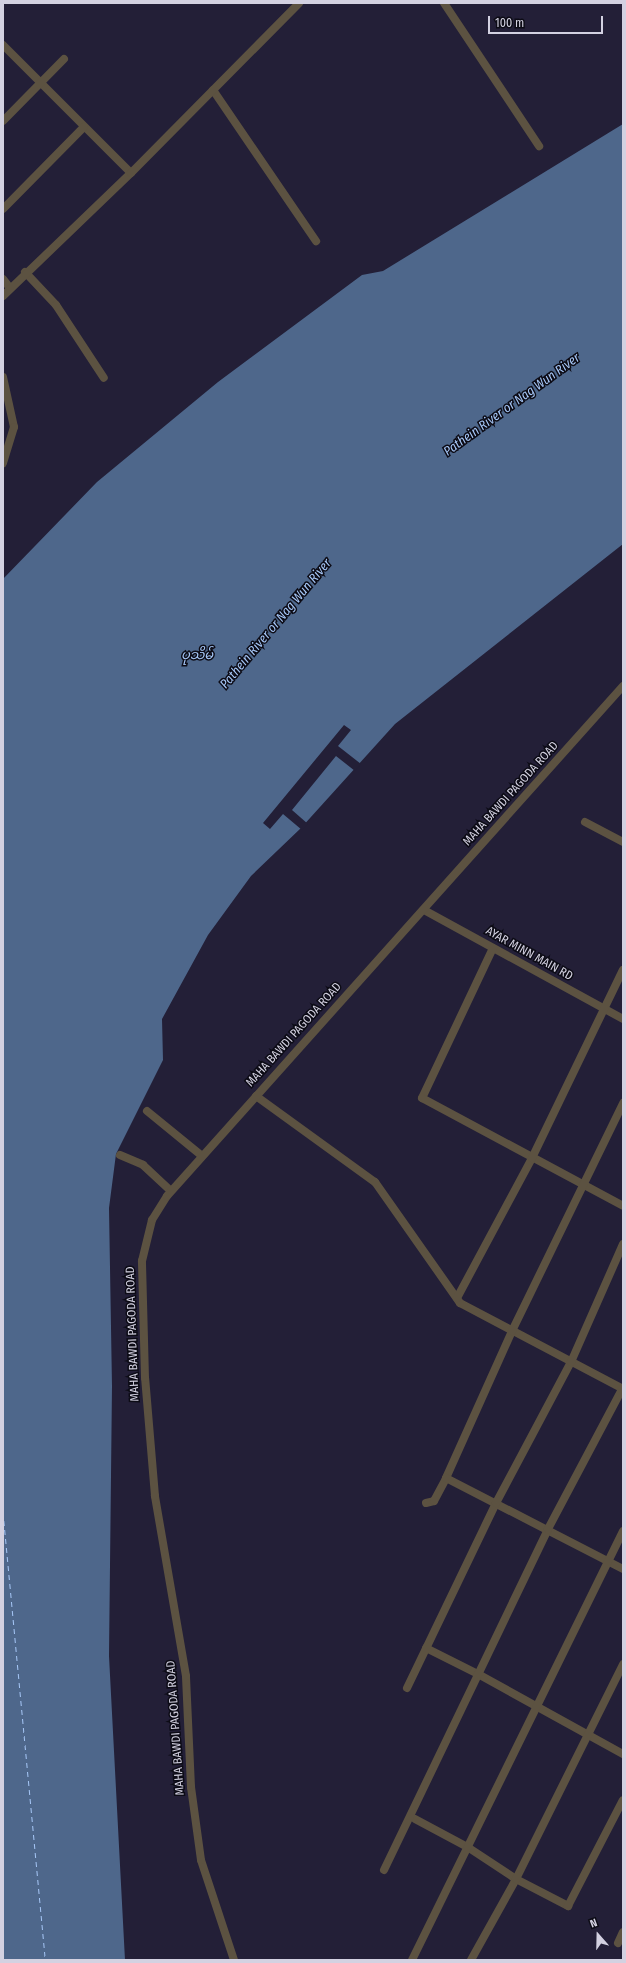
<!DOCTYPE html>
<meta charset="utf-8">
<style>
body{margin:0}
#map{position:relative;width:626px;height:1963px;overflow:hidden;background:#231f37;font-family:"Fira Sans Condensed","Noto Sans Myanmar",sans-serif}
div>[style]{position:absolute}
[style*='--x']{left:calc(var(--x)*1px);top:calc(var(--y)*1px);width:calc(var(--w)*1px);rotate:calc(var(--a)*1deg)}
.water>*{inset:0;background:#4e678b}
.pier>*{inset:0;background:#231f37}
.ferry>*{height:1px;margin-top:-0.5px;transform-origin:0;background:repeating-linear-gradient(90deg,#a6c7f7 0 5px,transparent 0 9px)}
.minor>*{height:8px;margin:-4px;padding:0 4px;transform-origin:4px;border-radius:4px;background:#5c5241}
span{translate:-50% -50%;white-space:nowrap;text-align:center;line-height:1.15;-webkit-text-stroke:3px #0c0b15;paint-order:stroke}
.street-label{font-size:12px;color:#d3d1e1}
.water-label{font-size:13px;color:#a6c7f7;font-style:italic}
.frame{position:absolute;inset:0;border:4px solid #d3d1e1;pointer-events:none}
.north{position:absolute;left:578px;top:1915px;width:40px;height:40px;-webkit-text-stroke:3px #0c0b15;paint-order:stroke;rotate:340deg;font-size:11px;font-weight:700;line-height:16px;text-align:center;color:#d3d1e1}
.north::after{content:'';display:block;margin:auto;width:14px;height:18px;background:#d3d1e1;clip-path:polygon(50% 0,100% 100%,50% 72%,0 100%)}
.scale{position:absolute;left:488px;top:16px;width:115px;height:18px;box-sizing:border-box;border:2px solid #d3d1e1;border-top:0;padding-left:5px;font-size:12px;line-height:14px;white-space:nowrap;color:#d3d1e1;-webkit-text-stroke:3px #0c0b15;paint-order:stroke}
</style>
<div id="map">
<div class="water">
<div style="clip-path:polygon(623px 124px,623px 544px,395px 724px,301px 828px,251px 876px,208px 935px,162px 1019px,163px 1060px,116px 1154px,109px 1208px,112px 1386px,109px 1656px,125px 1960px,3px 1960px,3px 579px,97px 482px,218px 382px,362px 275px,383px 271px)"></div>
</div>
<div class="pier">
<div style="clip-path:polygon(344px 725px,351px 730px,338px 746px,361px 764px,355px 771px,336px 756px,292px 810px,308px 824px,302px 830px,283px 814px,270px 829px,263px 823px)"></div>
</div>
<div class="ferry">
<div style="--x:3;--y:1512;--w:450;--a:84.6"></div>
</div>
<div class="minor">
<div style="--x:444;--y:3;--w:172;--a:56.4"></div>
<div style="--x:3;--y:45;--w:181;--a:45"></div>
<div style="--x:213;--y:90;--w:183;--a:55.7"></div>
<div style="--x:3;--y:121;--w:87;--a:-45.5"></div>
<div style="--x:3;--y:209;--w:115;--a:-45.4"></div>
<div style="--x:25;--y:272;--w:45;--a:46.8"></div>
<div style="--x:56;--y:305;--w:87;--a:56.7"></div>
<div style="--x:3;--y:279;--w:11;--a:52"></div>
<div style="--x:3;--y:296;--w:178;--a:-43.9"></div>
<div style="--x:131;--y:173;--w:239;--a:-45.3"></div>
<div style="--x:3;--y:377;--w:51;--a:77.6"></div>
<div style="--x:14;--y:427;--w:38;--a:107"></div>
<div style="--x:585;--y:822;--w:43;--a:27.8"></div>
<div style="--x:424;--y:910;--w:227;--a:28.7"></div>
<div style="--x:493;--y:948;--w:166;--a:115.3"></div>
<div style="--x:422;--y:1098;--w:228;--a:28.2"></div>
<div style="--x:256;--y:1096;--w:147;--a:35.9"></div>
<div style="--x:375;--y:1182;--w:148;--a:54.9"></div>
<div style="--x:460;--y:1303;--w:184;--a:27.8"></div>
<div style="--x:147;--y:1111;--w:71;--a:39.3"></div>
<div style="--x:120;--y:1155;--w:25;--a:23"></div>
<div style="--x:143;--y:1165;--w:38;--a:43"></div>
<div style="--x:457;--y:1298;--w:159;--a:-61.8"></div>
<div style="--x:532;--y:1158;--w:209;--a:-64.2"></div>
<div style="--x:446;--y:1478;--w:161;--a:-65.8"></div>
<div style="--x:512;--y:1331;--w:254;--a:-64"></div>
<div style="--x:426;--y:1503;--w:8;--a:-14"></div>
<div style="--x:434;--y:1501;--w:26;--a:-62"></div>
<div style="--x:446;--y:1478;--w:199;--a:27.2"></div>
<div style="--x:426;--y:1648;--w:58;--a:26.6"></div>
<div style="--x:478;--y:1674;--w:166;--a:28.9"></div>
<div style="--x:407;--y:1688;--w:205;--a:-64.3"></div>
<div style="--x:496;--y:1503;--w:160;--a:-62"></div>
<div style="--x:571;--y:1362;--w:129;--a:-66.2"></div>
<div style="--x:415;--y:1819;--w:61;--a:28.2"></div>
<div style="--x:469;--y:1848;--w:56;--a:33.4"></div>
<div style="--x:516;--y:1879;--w:59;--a:27.4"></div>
<div style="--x:568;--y:1906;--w:119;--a:-62.6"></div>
<div style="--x:384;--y:1870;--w:378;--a:-64.3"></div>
<div style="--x:548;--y:1529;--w:158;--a:-62.1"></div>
<div style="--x:618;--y:1943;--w:12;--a:-66"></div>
<div style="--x:234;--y:1960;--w:105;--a:-108.3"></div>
<div style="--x:201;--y:1860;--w:74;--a:-97.8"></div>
<div style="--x:191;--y:1787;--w:111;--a:-92.6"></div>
<div style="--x:186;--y:1676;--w:183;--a:-99.8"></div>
<div style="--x:155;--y:1496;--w:118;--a:-94.8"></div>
<div style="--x:145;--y:1378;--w:117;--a:-91.5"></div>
<div style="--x:142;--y:1261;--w:42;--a:-76.3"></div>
<div style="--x:152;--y:1220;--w:28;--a:-58"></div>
<div style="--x:167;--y:1196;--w:684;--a:-48.2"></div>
<div style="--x:412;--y:1960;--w:478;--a:-63.8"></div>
<div style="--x:471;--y:1960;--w:93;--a:-60.9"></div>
<div style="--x:516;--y:1879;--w:240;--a:-63.5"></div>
</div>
<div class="street-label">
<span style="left:511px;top:794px;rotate:-48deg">MAHA BAWDI PAGODA ROAD</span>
<span style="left:529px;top:954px;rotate:29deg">AYAR MINN MAIN RD</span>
<span style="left:294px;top:1035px;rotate:-48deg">MAHA BAWDI PAGODA ROAD</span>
<span style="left:133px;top:1334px;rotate:-92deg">MAHA BAWDI PAGODA ROAD</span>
<span style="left:176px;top:1728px;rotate:-94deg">MAHA BAWDI PAGODA ROAD</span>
</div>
<div class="water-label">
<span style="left:512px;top:405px;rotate:-36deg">Pathein River or Nag Wun River</span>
<span style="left:276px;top:624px;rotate:-50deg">Pathein River or Nag Wun River</span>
<span style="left:197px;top:655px">ပုသိမ်</span>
</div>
<div class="frame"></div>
<div class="north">N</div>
<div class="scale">100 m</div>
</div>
